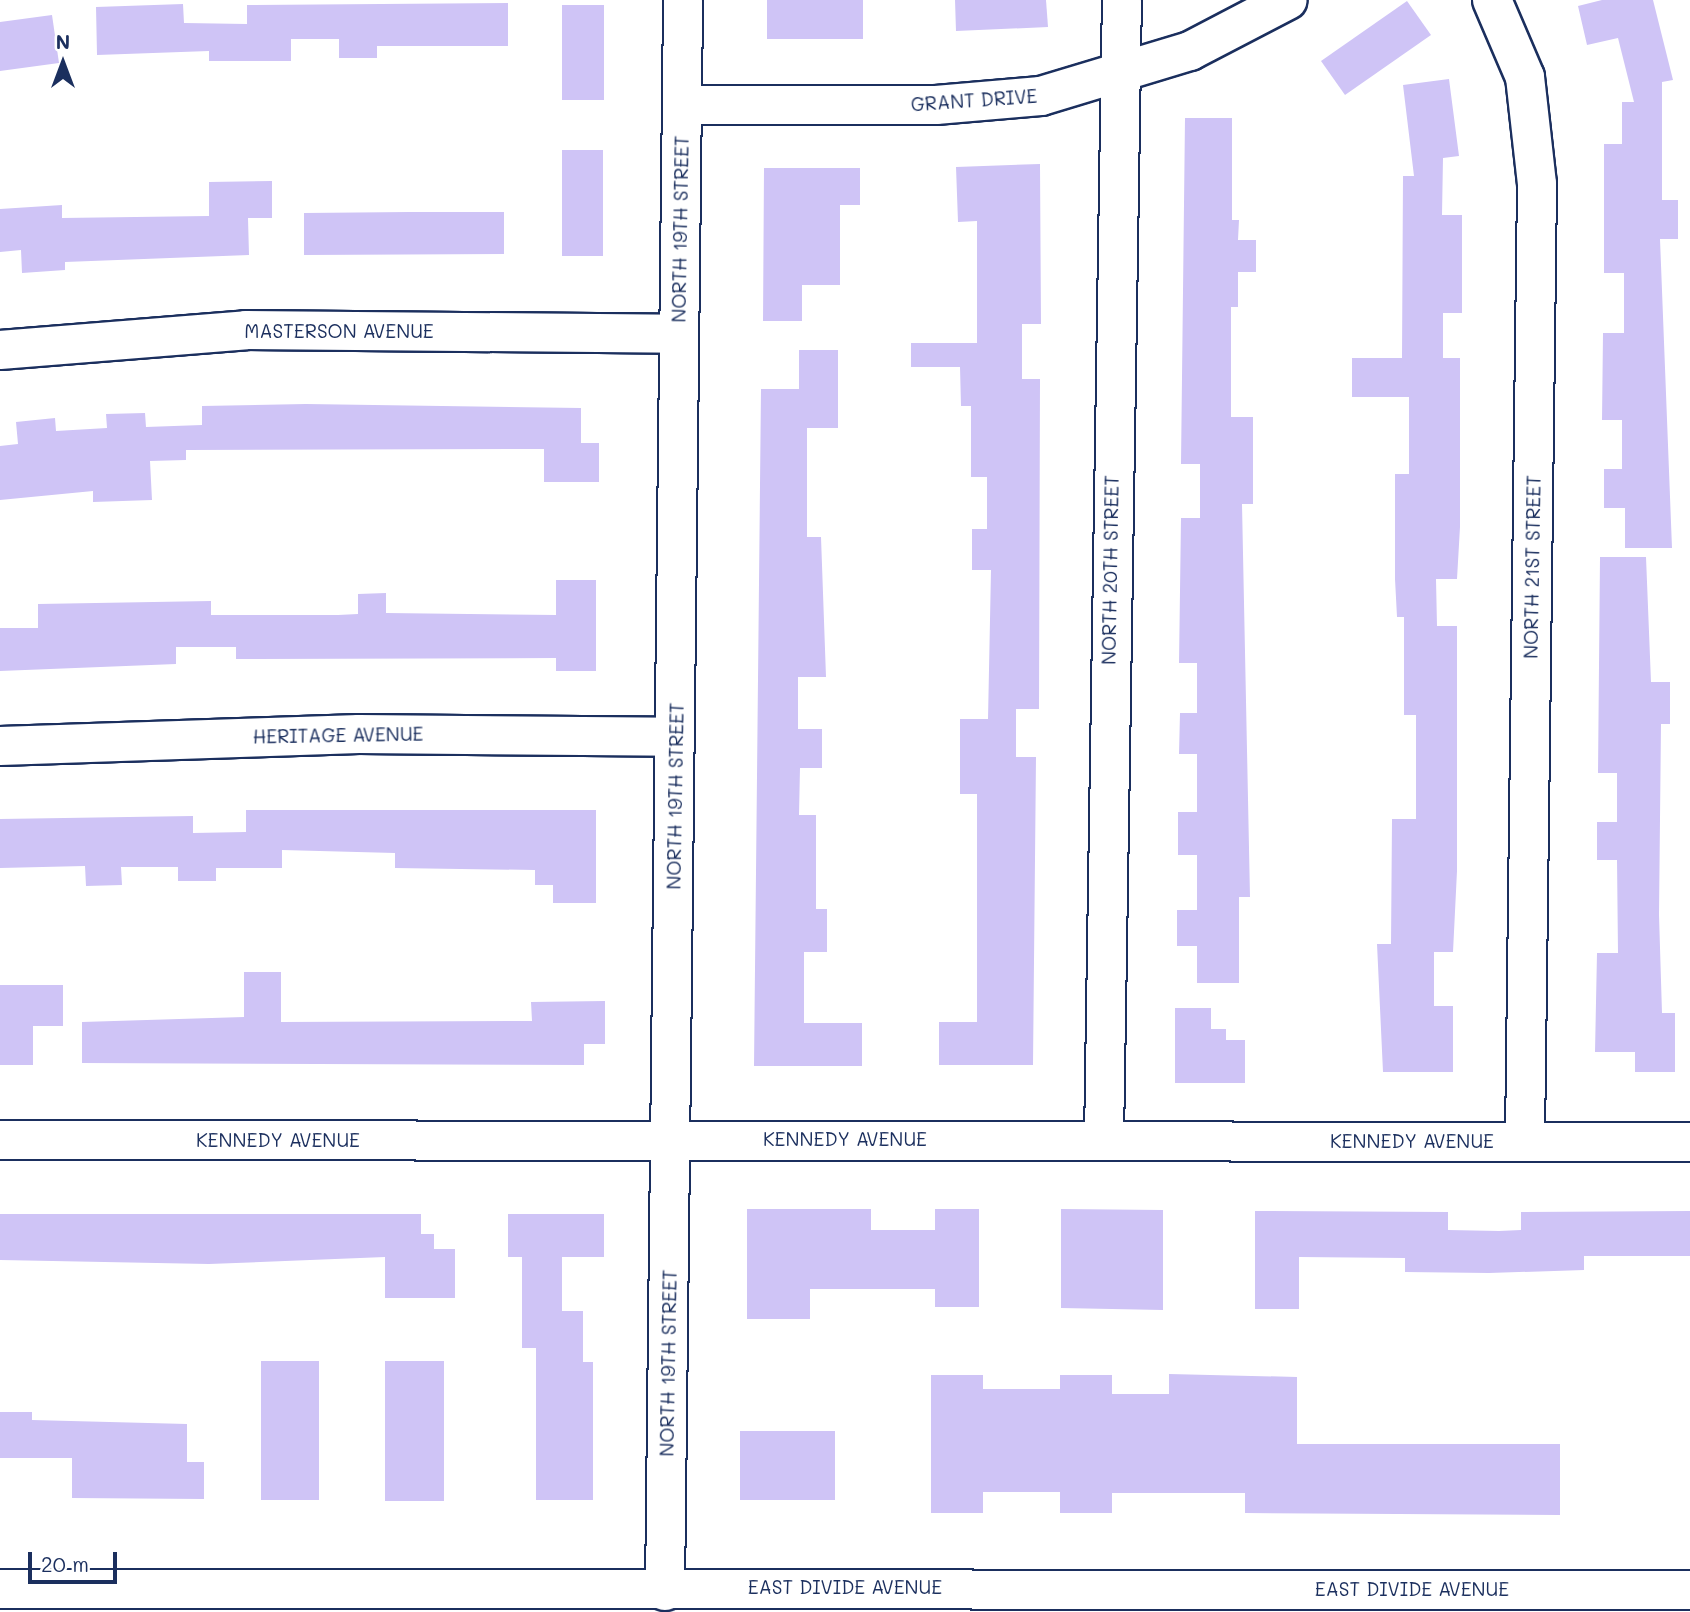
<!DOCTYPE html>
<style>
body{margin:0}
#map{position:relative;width:1690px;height:1612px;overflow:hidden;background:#fff;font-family:Mali,sans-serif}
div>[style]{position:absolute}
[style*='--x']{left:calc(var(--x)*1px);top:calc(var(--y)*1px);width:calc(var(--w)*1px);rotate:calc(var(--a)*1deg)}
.building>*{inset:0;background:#cfc4f6}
.roads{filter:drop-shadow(2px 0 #1b2f5e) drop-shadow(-2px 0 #1b2f5e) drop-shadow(0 2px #1b2f5e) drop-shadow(0 -2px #1b2f5e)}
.minor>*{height:38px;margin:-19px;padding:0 19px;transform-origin:19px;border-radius:19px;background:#fff}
span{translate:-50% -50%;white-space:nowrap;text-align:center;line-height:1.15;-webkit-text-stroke:7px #fff;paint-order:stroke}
.street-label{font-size:19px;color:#1b2f5e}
.north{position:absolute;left:28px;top:28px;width:70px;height:70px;-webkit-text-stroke:5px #fff;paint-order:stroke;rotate:0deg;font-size:19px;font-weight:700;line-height:28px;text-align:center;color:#1b2f5e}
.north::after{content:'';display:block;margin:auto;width:24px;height:32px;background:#1b2f5e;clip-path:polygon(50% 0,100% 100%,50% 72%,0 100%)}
.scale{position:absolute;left:28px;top:1552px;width:89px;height:32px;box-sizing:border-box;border:4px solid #1b2f5e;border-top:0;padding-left:9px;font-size:21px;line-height:24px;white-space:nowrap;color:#1b2f5e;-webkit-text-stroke:5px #fff;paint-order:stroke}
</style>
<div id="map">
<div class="building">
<div style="clip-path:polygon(767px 0,863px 0,863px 39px,767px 39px)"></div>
<div style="clip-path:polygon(955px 0,1046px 0,1048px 27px,956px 31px)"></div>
<div style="clip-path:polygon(1602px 0,1653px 0,1673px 80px,1662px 82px,1662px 200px,1678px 200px,1678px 239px,1660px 239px,1672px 548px,1625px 548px,1625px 508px,1604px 508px,1604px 469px,1622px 469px,1622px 420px,1602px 420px,1603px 333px,1624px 333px,1624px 273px,1604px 273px,1604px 144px,1622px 144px,1622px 102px,1634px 102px,1618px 38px,1587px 45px,1578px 6px)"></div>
<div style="clip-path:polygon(1407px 1px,1431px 35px,1345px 95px,1321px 61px)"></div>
<div style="clip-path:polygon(508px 3px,508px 46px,377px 46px,377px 58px,339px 58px,339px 39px,291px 39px,291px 61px,209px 61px,209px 51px,97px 55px,96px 7px,183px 4px,184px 23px,247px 24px,247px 5px)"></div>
<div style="clip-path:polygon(562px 5px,604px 5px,604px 100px,562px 100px)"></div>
<div style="clip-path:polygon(52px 15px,59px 63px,0 71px,0 22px)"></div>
<div style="clip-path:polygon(1449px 79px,1459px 156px,1443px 158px,1442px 215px,1462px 215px,1462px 313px,1443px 313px,1443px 358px,1460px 358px,1460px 527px,1457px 579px,1436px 579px,1437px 626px,1457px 626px,1457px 871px,1453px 952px,1434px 952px,1434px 1006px,1453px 1006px,1453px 1072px,1383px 1072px,1377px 944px,1391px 944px,1392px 819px,1416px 819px,1416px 715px,1404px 715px,1404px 617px,1397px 617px,1395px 579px,1395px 474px,1409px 474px,1409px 397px,1352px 397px,1352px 358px,1402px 358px,1403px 176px,1414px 176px,1403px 85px)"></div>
<div style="clip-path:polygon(1185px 118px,1232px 118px,1232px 220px,1239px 220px,1238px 240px,1256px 240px,1256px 272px,1238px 272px,1238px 307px,1231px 307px,1231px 417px,1253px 417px,1253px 504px,1242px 504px,1250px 897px,1239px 897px,1239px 983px,1197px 983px,1197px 946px,1177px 946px,1177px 910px,1197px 910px,1197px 855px,1178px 855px,1178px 812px,1197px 812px,1197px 754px,1179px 754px,1180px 713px,1197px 713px,1197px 663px,1179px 663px,1181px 518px,1200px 518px,1200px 464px,1181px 464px)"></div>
<div style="clip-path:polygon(562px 150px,603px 150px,603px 256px,562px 256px)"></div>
<div style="clip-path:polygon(1040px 164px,1041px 324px,1022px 324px,1022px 379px,1040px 379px,1039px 709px,1016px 709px,1016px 757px,1036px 757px,1033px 1065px,939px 1065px,939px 1022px,977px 1022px,977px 794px,960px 794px,960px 719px,988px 719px,991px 570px,972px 570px,972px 529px,987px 529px,987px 477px,971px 477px,971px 406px,961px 406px,960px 367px,911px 367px,911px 343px,977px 343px,977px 221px,958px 222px,956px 167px)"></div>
<div style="clip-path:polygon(764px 168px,860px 168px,860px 205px,840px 205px,840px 285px,802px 285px,802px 321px,763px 321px)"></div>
<div style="clip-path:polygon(272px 181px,272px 218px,248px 218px,249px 255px,65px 262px,65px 270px,22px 273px,21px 250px,0 252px,0 209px,62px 205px,62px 218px,209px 216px,209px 182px)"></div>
<div style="clip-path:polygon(409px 212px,504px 212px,504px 254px,304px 255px,304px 213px)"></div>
<div style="clip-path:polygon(799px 350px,838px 350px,838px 428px,807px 428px,807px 537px,821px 537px,826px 677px,798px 677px,798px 729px,822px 729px,822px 768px,800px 768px,799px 815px,816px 815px,816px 909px,827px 909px,827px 952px,804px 952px,804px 1023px,862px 1023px,862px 1066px,754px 1066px,761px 389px,799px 389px)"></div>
<div style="clip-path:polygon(306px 404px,581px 408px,581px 443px,599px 443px,599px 482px,544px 482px,544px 449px,186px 450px,186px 460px,150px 461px,152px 500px,93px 502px,93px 491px,0 500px,0 446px,18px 444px,16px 422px,55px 418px,56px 431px,107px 428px,106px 414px,145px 413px,146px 427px,202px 425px,202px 406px)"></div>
<div style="clip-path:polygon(1600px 557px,1646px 557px,1651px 682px,1670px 682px,1670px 724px,1661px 724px,1659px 915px,1662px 1013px,1675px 1013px,1675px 1072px,1635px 1072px,1635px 1052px,1595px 1052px,1597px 953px,1618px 953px,1617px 860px,1597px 860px,1597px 822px,1617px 822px,1617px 773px,1598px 773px)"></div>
<div style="clip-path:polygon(556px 580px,596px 580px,596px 671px,556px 671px,556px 658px,236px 659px,236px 647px,176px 647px,176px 664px,0 671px,0 628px,38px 628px,38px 604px,211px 601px,211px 615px,338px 615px,358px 614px,358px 594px,386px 593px,386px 613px,556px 615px)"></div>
<div style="clip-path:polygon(246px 810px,596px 810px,596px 903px,553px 903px,553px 885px,535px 885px,535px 870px,395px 868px,395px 853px,282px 850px,282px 868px,216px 868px,216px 881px,178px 881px,178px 867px,121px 867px,122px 885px,86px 886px,85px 866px,0 868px,0 819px,193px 816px,193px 833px,246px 832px)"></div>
<div style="clip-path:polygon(244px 972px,281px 972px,281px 1022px,532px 1021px,531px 1002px,605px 1001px,605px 1044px,584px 1044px,584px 1065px,82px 1063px,82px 1022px,244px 1017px)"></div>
<div style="clip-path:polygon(0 985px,63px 985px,63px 1026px,33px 1026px,33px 1065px,0 1065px)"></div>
<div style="clip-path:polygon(1175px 1008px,1211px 1008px,1211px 1029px,1226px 1029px,1226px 1040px,1245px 1040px,1245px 1083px,1175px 1083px)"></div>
<div style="clip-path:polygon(747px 1209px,871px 1209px,871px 1230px,935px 1230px,935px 1209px,979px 1209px,979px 1307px,935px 1307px,935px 1289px,810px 1289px,810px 1319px,747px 1319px)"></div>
<div style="clip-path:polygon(1061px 1209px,1163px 1210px,1163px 1310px,1061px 1308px)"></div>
<div style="clip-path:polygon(1255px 1211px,1448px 1212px,1448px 1230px,1499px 1231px,1521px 1230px,1521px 1212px,1690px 1211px,1690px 1256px,1584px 1256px,1584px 1270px,1489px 1273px,1405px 1272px,1405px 1258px,1299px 1257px,1299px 1309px,1255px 1309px)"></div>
<div style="clip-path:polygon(0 1214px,421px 1214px,421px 1234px,434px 1234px,434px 1249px,455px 1249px,455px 1298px,385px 1298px,385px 1257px,209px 1264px,0 1260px)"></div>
<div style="clip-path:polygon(508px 1214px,604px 1214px,604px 1257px,562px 1257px,562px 1311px,583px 1311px,583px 1362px,593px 1362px,593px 1500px,536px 1500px,536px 1348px,522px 1348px,522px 1257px,508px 1257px)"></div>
<div style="clip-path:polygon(261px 1361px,319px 1361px,319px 1500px,261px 1500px)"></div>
<div style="clip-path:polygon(385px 1361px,444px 1361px,444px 1501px,385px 1501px)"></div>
<div style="clip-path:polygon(1169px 1374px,1297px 1377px,1297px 1444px,1560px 1444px,1560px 1515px,1245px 1513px,1245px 1493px,1112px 1493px,1112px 1513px,1060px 1513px,1060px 1492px,983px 1492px,983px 1513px,931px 1513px,931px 1375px,983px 1375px,983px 1389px,1060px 1389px,1060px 1375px,1112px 1375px,1112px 1394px,1169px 1394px)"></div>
<div style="clip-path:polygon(0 1412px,32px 1412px,32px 1420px,187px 1424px,187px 1462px,204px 1462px,204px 1499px,72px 1498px,72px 1458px,0 1458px)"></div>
<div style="clip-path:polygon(740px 1431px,835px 1431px,835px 1500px,740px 1500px)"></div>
</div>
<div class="roads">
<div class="minor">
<div style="--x:1492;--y:0;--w:84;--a:66.8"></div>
<div style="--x:1525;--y:77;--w:108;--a:83.6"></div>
<div style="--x:1537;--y:184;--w:958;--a:90.72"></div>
<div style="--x:682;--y:105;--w:254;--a:0"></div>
<div style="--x:936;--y:105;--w:105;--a:-4.9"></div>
<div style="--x:1041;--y:96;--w:156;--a:-16.8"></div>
<div style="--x:1190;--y:51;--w:110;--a:-27.5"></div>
<div style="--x:0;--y:350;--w:247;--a:-4.6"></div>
<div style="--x:246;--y:330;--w:433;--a:0.5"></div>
<div style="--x:0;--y:746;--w:359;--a:-1.9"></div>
<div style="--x:359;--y:734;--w:316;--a:0.5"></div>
<div style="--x:0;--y:1140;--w:1690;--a:0.07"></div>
<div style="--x:1104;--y:1140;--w:1140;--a:-89.1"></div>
<div style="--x:0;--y:1589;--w:1690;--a:0.03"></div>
<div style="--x:665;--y:1591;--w:1591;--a:-89.35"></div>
</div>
</div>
<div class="street-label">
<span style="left:974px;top:100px;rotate:-4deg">GRANT DRIVE</span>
<span style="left:680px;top:229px;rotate:-89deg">NORTH 19TH STREET</span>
<span style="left:339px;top:331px">MASTERSON AVENUE</span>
<span style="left:1532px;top:567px;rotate:-89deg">NORTH 21ST STREET</span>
<span style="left:1110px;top:570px;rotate:-89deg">NORTH 20TH STREET</span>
<span style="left:338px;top:735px;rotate:-1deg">HERITAGE AVENUE</span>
<span style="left:675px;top:796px;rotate:-89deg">NORTH 19TH STREET</span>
<span style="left:845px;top:1139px">KENNEDY AVENUE</span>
<span style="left:278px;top:1140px">KENNEDY AVENUE</span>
<span style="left:1412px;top:1141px">KENNEDY AVENUE</span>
<span style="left:668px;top:1363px;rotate:-89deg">NORTH 19TH STREET</span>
<span style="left:845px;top:1587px">EAST DIVIDE AVENUE</span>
<span style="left:1412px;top:1589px">EAST DIVIDE AVENUE</span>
</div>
<div class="north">N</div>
<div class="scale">20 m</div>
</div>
